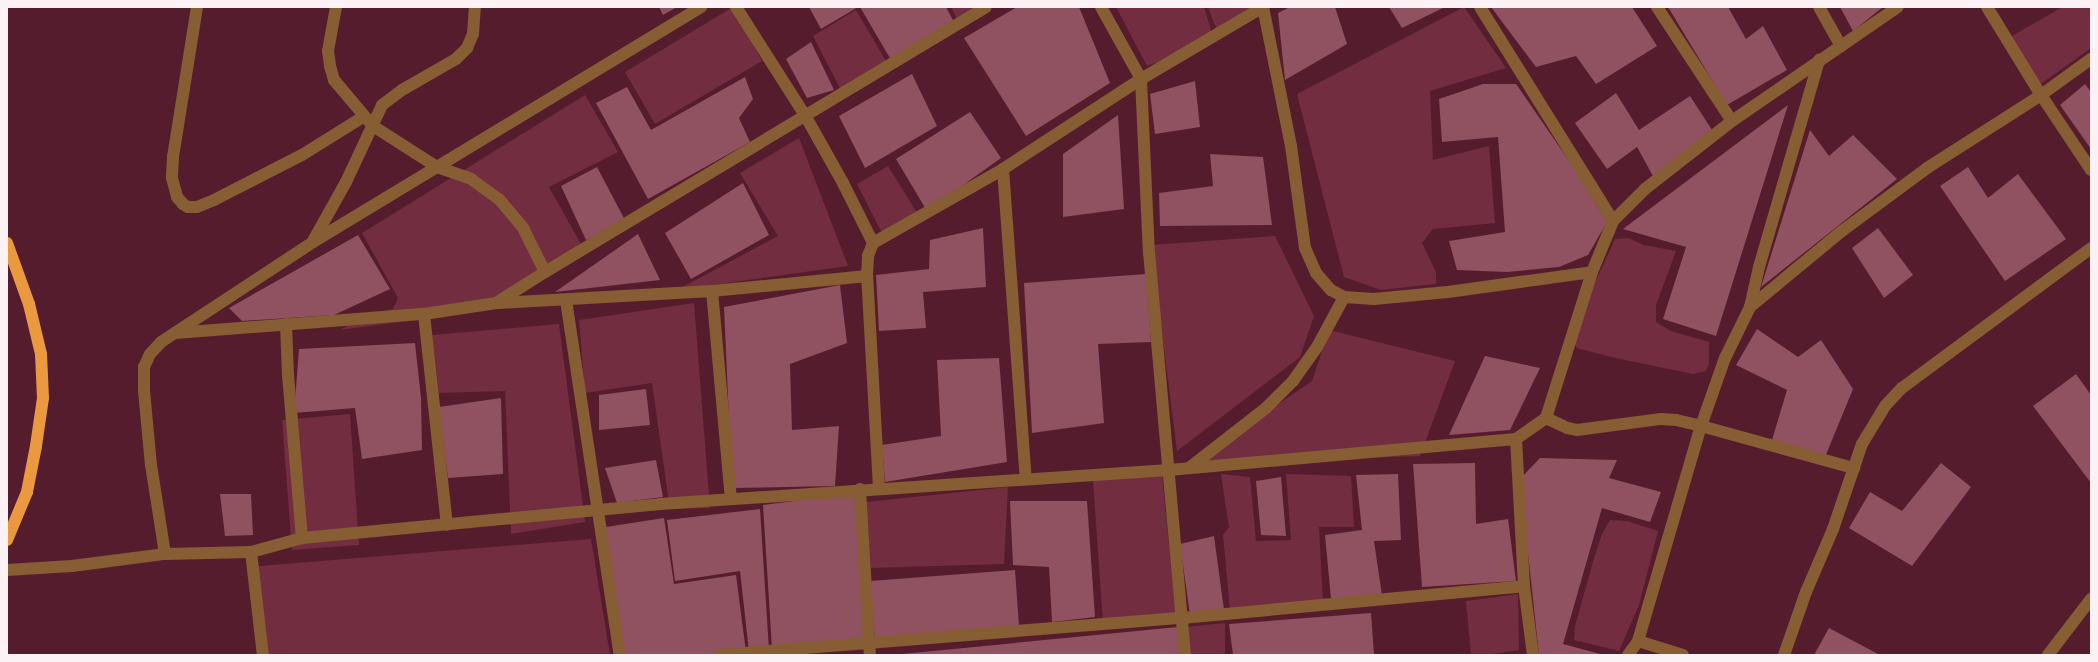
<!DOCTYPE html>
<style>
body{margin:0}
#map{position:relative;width:2098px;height:662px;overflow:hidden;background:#551c2d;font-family:Mulish,sans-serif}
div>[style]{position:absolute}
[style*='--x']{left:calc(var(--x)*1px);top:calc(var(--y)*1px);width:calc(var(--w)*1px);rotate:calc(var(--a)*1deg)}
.green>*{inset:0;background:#722d40}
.building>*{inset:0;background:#905160}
.minor>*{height:12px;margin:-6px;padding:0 6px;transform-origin:6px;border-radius:6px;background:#875d33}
.highway>*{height:12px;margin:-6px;padding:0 6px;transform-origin:6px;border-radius:6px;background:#eb993e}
span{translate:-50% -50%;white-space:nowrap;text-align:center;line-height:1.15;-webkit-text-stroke:3px #2b1218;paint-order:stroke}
.frame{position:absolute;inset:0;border:8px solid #faf2f4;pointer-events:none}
</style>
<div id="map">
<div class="green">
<div style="clip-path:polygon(733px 7px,762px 61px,655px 124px,625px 72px)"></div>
<div style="clip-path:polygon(951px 7px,987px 7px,959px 23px)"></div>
<div style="clip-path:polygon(1116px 7px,1204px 7px,1212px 33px,1171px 58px,1147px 66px)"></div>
<div style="clip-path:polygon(1208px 7px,1255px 7px,1217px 31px)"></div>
<div style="clip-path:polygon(1464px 7px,1506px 68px,1430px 91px,1433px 160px,1489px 146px,1495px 223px,1433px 229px,1422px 243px,1436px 272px,1436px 284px,1381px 290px,1344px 277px,1297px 94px)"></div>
<div style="clip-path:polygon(2062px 7px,2091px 7px,2091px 48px,2038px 86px,2007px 39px)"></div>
<div style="clip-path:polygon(856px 10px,889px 66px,842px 92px,813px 36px)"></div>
<div style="clip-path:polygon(585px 95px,618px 152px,549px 187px,582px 246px,474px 312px,340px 330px,364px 316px,393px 309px,398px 298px,362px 233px)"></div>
<div style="clip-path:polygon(799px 138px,848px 266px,677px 290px,778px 236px,740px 173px)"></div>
<div style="clip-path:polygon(888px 166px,919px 216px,883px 235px,857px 184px)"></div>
<div style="clip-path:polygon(1275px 236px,1314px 316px,1300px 357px,1177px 451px,1151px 245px)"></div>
<div style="clip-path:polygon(1628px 238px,1644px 245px,1676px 251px,1656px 305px,1656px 322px,1671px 331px,1709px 342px,1709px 363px,1706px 371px,1693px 374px,1611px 357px,1577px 348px,1570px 337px,1615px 239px)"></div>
<div style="clip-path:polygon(694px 303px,710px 508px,670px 509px,652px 383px,585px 393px,579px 320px)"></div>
<div style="clip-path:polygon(559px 324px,585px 522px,511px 534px,505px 391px,439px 393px,432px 335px)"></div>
<div style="clip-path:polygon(1329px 330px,1455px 361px,1420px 456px,1193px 463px,1312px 381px)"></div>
<div style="clip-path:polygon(350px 414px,359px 545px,292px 550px,282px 420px)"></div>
<div style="clip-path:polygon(1162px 474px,1176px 618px,1103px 623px,1093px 480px)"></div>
<div style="clip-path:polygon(1221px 474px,1250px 477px,1256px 541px,1291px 540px,1286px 474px,1351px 476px,1354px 527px,1319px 527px,1323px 603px,1230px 610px,1223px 535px,1229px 527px)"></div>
<div style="clip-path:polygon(1008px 487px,1004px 564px,871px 568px,866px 502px)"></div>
<div style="clip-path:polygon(1610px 520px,1627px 521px,1658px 531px,1639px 605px,1619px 651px,1574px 640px,1575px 626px,1594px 558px,1602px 534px)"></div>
<div style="clip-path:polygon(591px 539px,610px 655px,259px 655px,247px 567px)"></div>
<div style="clip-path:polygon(1518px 594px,1519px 650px,1485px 655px,1471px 655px,1466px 601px)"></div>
<div style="clip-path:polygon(1225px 623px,1225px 655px,1188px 655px,1185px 627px)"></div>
</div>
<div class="building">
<div style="clip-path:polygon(659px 7px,677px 7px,663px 15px)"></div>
<div style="clip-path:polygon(809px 7px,858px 7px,821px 29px)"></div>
<div style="clip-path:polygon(860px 7px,946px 7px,954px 22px,891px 60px)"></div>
<div style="clip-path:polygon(1017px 7px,1079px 7px,1110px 83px,1026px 136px,964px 38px)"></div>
<div style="clip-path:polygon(1290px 7px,1335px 7px,1347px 44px,1285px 80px,1278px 13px)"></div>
<div style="clip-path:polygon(1389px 7px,1443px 7px,1443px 8px,1402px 28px)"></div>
<div style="clip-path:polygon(1491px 7px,1632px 7px,1657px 46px,1596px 84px,1576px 56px,1536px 67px)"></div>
<div style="clip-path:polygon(1668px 7px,1728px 7px,1746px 39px,1763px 26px,1787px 70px,1727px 105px)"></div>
<div style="clip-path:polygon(1840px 7px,1883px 7px,1853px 31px)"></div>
<div style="clip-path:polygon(811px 42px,834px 90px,807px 98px,786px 59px)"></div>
<div style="clip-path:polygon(912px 74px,937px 126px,865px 168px,839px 116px)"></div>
<div style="clip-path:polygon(745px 77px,753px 99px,739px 118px,750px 142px,648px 199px,596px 103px,627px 87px,651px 130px)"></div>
<div style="clip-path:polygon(1195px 81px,1200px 127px,1155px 134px,1150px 94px)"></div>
<div style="clip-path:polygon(1483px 84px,1516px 84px,1574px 168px,1607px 222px,1588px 255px,1559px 267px,1507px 272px,1457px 270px,1449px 241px,1505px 232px,1498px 137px,1442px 142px,1439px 99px)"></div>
<div style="clip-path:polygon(2085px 84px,2091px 92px,2091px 149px,2060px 105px)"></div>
<div style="clip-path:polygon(1616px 93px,1639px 130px,1690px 96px,1714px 133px,1653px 176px,1637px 147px,1607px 169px,1575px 123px)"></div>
<div style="clip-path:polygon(1788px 105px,1716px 336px,1663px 319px,1686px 247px,1623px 229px)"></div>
<div style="clip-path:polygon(970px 112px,1001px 158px,927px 211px,896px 159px)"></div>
<div style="clip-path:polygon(1118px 115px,1124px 209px,1063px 217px,1063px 154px)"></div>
<div style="clip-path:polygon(1810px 130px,1829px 156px,1853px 135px,1897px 179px,1761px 287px)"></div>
<div style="clip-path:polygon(1210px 154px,1263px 157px,1272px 225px,1160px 226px,1159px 193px,1213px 186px)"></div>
<div style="clip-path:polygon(597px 167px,626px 222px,586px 240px,561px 186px)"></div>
<div style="clip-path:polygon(1968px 167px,1988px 198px,2018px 174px,2066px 239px,2005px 281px,1940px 186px)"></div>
<div style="clip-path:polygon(743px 183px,769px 235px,691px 279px,665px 233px)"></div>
<div style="clip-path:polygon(983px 228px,986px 287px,923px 292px,926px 328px,879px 331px,876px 275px,929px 269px,930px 240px)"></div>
<div style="clip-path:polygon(1878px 228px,1913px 275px,1884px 298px,1852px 248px)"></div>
<div style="clip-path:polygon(638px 234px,660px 280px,555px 292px)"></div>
<div style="clip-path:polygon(358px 235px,390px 289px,334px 315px,242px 321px,229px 308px)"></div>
<div style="clip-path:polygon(1146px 274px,1151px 342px,1098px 344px,1104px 423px,1032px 433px,1024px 283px)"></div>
<div style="clip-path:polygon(840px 285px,847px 343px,790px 364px,792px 430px,839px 426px,835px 486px,732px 488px,724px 307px)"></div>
<div style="clip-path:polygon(1757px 329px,1798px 357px,1821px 340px,1853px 389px,1825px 457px,1772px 440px,1787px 390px,1736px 365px)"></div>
<div style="clip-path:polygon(415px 343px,421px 398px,422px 450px,362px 459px,355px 408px,294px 413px,299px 349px)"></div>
<div style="clip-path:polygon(1485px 356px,1540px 368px,1510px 430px,1449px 435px)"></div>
<div style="clip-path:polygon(999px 358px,1007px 462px,885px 482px,882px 445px,941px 436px,937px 360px)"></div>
<div style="clip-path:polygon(2076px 374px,2091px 395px,2091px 483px,2033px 406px)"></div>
<div style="clip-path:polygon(646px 389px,650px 425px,599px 430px,599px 395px)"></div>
<div style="clip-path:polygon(501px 398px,503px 474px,448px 478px,439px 407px)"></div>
<div style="clip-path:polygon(1540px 458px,1617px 460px,1609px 478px,1661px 492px,1650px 522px,1602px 508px,1563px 644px,1604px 655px,1539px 655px,1520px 479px)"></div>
<div style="clip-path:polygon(656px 460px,663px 497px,617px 503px,605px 468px)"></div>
<div style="clip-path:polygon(1475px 463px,1476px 524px,1508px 519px,1516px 581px,1422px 587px,1413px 464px)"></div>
<div style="clip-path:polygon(1941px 463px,1971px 487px,1912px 566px,1849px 528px,1870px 492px,1902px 511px)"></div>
<div style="clip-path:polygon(1398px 474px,1401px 540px,1374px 541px,1382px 595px,1331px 599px,1325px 535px,1362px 530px,1356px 475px)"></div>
<div style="clip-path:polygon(1281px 477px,1286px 536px,1261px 535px,1256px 481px)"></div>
<div style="clip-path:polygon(857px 493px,864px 640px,772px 649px,763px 505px)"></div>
<div style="clip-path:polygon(220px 494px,251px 494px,253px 535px,225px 536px)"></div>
<div style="clip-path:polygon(1010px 501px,1087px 501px,1095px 617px,1052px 622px,1049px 567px,1013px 565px)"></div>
<div style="clip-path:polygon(760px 509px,769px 650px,749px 652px,740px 571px,675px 581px,667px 520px)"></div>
<div style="clip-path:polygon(664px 518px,674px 584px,736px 575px,746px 652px,714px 655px,621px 655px,606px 527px)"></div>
<div style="clip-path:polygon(1214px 536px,1224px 610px,1190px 615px,1180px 544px)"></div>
<div style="clip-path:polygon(1015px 570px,1019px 626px,875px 640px,870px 581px)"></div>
<div style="clip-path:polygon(1371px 613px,1374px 655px,1233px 655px,1229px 624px)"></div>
<div style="clip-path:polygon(1178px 627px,1181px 655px,902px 655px,902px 654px)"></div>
<div style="clip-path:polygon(1829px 628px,1880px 655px,1814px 655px)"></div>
</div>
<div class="minor">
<div style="--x:197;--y:7;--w:152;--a:99.1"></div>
<div style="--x:173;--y:157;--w:21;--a:93"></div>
<div style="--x:172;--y:178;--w:20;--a:75"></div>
<div style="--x:177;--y:197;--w:9;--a:49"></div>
<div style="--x:183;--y:204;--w:6;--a:31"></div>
<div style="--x:188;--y:207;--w:9;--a:0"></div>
<div style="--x:197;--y:207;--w:18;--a:-22"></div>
<div style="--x:214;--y:200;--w:99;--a:-27.1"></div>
<div style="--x:302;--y:155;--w:72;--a:-31.9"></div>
<div style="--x:336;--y:7;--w:45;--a:100.3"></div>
<div style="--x:328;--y:51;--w:15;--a:82"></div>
<div style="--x:330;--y:66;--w:15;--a:74"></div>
<div style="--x:334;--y:80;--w:60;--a:49.7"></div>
<div style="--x:373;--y:126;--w:76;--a:32.6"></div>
<div style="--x:437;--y:167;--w:36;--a:19"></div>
<div style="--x:471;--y:179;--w:34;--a:36"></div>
<div style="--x:499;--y:199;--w:38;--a:50"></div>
<div style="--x:523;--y:228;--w:49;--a:63.4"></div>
<div style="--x:736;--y:7;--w:130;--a:57.5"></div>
<div style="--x:806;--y:117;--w:76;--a:60.7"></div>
<div style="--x:843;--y:183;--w:67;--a:63.4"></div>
<div style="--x:1101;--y:7;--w:82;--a:60.9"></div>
<div style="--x:1141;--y:79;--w:173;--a:87.4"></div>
<div style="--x:1149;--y:252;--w:405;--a:84.9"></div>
<div style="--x:1480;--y:7;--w:252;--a:58.1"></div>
<div style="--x:1657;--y:7;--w:136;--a:56.7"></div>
<div style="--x:1819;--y:7;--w:45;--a:60.6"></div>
<div style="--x:1987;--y:7;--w:103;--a:58.5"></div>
<div style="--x:2041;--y:95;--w:90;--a:56.3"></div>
<div style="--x:1003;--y:169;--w:311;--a:85.8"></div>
<div style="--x:313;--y:241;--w:68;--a:-60.8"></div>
<div style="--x:346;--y:182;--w:85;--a:-64.9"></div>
<div style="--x:382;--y:105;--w:25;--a:-37"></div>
<div style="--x:402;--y:90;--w:62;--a:-29.9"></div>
<div style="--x:456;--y:59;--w:16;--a:-45"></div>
<div style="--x:467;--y:48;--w:15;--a:-67"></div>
<div style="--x:473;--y:34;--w:27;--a:-86"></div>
<div style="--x:712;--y:291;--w:208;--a:84.8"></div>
<div style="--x:566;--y:300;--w:359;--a:81.4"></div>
<div style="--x:498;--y:303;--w:214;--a:-3.2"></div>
<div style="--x:712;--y:291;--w:156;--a:-5.5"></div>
<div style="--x:1750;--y:307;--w:41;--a:-77.3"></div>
<div style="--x:1759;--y:267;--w:216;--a:-73.8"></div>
<div style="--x:424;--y:314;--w:212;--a:83.8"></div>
<div style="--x:286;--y:324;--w:51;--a:87.8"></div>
<div style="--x:288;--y:375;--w:164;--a:85.1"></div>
<div style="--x:175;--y:333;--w:250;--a:-4.4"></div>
<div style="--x:424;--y:314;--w:73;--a:-8.7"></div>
<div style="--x:496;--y:303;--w:58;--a:-32.3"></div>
<div style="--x:545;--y:272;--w:514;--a:-31"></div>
<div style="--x:1546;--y:418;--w:23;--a:25"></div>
<div style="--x:1567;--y:428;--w:10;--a:11"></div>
<div style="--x:1577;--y:430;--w:85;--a:-7.5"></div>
<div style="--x:1661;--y:419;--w:15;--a:4"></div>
<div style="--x:1676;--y:420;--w:26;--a:13"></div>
<div style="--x:1701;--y:426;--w:72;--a:-70.6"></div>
<div style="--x:1725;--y:358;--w:57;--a:-63.9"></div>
<div style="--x:1750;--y:307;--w:119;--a:-39.6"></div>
<div style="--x:1842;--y:231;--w:106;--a:-36.5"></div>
<div style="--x:1927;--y:168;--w:135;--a:-32.6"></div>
<div style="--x:2041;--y:95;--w:62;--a:-35.8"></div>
<div style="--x:1189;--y:468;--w:98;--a:-37.9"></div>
<div style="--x:1266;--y:408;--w:38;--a:-45"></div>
<div style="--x:1293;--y:381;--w:42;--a:-54.8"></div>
<div style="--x:1317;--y:347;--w:57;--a:-61.6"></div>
<div style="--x:879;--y:488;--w:212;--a:-93.2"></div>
<div style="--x:867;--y:276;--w:20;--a:-87"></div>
<div style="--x:868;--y:256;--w:14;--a:-69"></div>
<div style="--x:873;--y:243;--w:150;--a:-29.6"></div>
<div style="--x:1003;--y:169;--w:165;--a:-33.1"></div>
<div style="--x:1141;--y:79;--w:142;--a:-30.5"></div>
<div style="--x:1263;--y:7;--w:142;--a:78.6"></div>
<div style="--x:1291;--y:146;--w:103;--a:82.2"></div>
<div style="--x:1305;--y:248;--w:27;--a:66"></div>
<div style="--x:1316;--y:273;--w:23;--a:49"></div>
<div style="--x:1331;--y:290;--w:15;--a:28"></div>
<div style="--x:1344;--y:297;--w:30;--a:4"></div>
<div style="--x:1374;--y:299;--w:74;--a:-5.4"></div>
<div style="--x:1448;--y:292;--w:145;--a:-7.9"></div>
<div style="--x:860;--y:489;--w:166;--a:86.6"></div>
<div style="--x:251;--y:552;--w:104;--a:83.4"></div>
<div style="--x:165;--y:554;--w:90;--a:-98.9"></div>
<div style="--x:151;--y:465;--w:74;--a:-95.4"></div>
<div style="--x:144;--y:391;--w:24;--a:-90"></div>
<div style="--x:144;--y:367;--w:14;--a:-65"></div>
<div style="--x:150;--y:354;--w:16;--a:-47"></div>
<div style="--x:161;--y:342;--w:182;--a:-33.3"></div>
<div style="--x:313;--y:242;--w:454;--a:-31.2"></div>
<div style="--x:7;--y:570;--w:65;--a:-3.5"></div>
<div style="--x:72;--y:566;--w:94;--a:-7.4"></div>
<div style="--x:165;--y:554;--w:86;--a:-1.3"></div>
<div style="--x:251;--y:552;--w:53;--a:-15.4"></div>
<div style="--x:302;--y:538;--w:360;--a:-5.4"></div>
<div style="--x:660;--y:504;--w:510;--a:-3.82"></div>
<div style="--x:1169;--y:470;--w:348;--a:-5.1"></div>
<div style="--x:1524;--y:586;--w:70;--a:82.6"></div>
<div style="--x:1638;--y:641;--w:47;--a:17.3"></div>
<div style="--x:719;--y:655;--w:464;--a:-4.6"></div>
<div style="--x:1182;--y:618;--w:343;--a:-5.3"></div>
<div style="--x:1524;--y:586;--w:147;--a:-93.1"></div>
<div style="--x:1516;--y:439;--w:37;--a:-35"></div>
<div style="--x:1546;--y:418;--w:153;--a:-72.5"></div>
<div style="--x:1592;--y:272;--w:55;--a:-67.6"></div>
<div style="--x:1613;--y:221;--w:45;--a:-45"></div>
<div style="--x:1645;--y:189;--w:110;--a:-38"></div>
<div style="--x:1732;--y:121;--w:201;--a:-34.5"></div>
<div style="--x:1628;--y:655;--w:17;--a:-54"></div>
<div style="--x:1638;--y:641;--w:224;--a:-73.7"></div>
<div style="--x:1701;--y:426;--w:159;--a:15.4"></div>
<div style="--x:1784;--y:655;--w:67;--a:-70.8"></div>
<div style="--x:1806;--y:592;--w:69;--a:-66.8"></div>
<div style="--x:1833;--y:529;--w:90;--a:-71.2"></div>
<div style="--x:1862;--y:444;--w:44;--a:-58.8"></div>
<div style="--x:1885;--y:406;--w:25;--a:-47"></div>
<div style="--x:1902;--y:388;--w:235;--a:-36.5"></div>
<div style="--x:2048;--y:655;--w:71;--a:-52.5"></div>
</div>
<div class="highway">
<div style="--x:7;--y:243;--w:65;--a:70.2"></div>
<div style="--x:29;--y:304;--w:51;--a:76.5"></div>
<div style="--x:41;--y:354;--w:44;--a:87.4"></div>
<div style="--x:43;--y:398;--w:49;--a:98.3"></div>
<div style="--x:36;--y:446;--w:47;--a:101.1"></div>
<div style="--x:27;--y:492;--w:52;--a:112.6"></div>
</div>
<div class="frame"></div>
</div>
